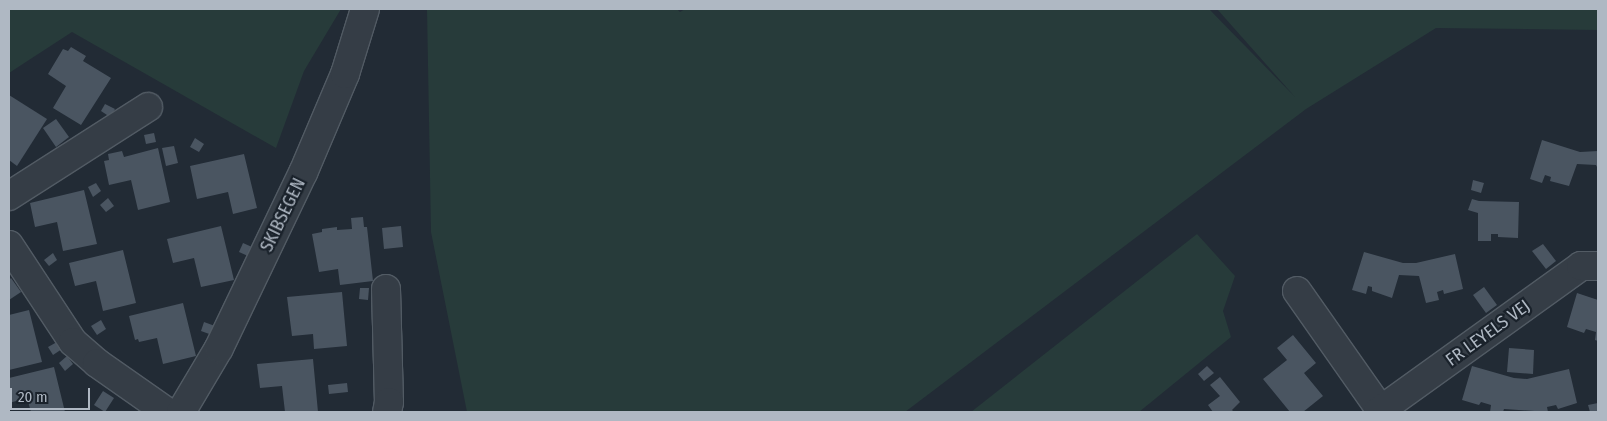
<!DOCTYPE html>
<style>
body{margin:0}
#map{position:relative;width:1607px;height:421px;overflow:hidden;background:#222b35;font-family:"Fira Sans Condensed",sans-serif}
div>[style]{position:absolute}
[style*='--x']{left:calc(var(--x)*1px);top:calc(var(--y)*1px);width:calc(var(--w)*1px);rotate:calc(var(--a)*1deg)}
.green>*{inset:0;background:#273b3a}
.building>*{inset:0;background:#4a5561}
.roads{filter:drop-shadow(1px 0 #525b64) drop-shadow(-1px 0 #525b64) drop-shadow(0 1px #525b64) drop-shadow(0 -1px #525b64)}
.minor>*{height:28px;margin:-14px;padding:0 14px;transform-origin:14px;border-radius:14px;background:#353d46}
span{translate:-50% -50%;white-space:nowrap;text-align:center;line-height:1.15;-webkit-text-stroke:4.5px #1a222b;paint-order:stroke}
.street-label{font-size:18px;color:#afb8c3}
.frame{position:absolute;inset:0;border:10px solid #afb8c3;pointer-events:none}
.scale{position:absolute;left:10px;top:388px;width:80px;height:22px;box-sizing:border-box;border:2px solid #afb8c3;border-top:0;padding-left:6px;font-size:15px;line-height:18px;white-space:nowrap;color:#afb8c3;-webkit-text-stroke:4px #1a222b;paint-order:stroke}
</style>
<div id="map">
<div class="green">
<div style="clip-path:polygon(9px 9px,341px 9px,304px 71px,276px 148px,72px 32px,9px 73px)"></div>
<div style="clip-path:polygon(427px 9px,677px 9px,680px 12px,685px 9px,1209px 9px,1295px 97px,1217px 9px,1598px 9px,1598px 30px,1436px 28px,1306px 109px,905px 412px,467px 412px,431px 232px)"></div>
<div style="clip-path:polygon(1197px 234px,1235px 276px,1223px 311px,1231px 337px,1139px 412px,971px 412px)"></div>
</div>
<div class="building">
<div style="clip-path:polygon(71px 47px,86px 56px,83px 61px,111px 78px,81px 125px,53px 108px,66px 86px,48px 74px,63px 49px,68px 51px)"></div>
<div style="clip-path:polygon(9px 95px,47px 119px,17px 166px,9px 160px)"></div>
<div style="clip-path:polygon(105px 104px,115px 109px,110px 117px,101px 111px)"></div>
<div style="clip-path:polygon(56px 119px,69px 137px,56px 147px,43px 128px)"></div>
<div style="clip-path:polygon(154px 133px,156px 142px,146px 144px,144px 135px)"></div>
<div style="clip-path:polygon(195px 138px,204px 144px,199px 152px,190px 147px)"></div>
<div style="clip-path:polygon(1542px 140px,1580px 152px,1598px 151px,1598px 169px,1596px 165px,1577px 164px,1569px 186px,1550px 181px,1551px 177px,1545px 175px,1542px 183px,1530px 179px)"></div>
<div style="clip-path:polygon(174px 146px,178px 163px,166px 166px,162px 148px)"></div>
<div style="clip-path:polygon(158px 148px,170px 202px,138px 210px,131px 180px,109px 185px,104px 161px,109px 160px,108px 154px,122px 151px,124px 157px)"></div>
<div style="clip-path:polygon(244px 154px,257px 208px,233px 214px,228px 192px,197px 199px,190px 166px)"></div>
<div style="clip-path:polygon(1473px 180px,1484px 183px,1481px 193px,1471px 190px)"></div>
<div style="clip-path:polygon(96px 183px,101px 191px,93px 197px,88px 187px)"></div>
<div style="clip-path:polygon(84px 190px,97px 244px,63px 251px,57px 222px,35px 227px,30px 203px)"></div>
<div style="clip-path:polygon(108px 198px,114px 206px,106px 212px,100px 205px)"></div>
<div style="clip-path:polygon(1472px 199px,1479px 201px,1519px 202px,1518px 238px,1498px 237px,1498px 234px,1491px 234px,1491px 241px,1478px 241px,1478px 213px,1468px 210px)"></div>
<div style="clip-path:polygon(363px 217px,364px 227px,367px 227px,373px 281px,340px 285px,338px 269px,319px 272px,312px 234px,322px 232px,322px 229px,337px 227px,337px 230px,352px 229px,351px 218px)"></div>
<div style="clip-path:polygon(221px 226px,234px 280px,201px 287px,194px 258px,173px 263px,167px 239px)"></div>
<div style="clip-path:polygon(401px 226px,403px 247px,384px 249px,382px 228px)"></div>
<div style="clip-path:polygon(243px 243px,252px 247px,248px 256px,239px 252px)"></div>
<div style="clip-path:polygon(1543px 244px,1556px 261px,1546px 269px,1532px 251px)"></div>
<div style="clip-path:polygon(123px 250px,136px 303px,103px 311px,96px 281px,75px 286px,69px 263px)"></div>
<div style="clip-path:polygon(1364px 252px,1403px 263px,1416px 263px,1455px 254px,1463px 289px,1444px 294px,1443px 290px,1437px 292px,1439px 300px,1426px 303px,1419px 276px,1399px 275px,1392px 298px,1372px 291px,1372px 287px,1368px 286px,1366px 294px,1352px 290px)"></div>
<div style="clip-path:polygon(53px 253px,57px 260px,49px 266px,44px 260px)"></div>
<div style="clip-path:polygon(11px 278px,21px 292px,9px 300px,9px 280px)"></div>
<div style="clip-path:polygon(1484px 287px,1497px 305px,1486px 313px,1473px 295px)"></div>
<div style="clip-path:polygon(360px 288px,369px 288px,368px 300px,359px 299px)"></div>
<div style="clip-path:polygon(342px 292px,347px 346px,314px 349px,313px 334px,292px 336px,287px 297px)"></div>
<div style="clip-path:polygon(1577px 293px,1598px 300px,1598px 341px,1595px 340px,1596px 332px,1586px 329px,1584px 333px,1567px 327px)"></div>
<div style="clip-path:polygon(183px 303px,196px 356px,163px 364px,157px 338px,139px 342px,138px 339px,135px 340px,129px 316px)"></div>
<div style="clip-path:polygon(29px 310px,42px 362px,9px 370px,9px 315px)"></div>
<div style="clip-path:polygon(101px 320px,106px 329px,97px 335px,91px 326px)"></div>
<div style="clip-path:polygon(204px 322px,215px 326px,212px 335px,201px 331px)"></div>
<div style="clip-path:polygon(1293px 335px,1316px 363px,1304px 373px,1323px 396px,1303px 412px,1290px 412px,1263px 379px,1287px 360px,1277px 348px)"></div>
<div style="clip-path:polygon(57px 342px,62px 349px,53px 355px,48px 347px)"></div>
<div style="clip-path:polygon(1509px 348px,1534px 350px,1533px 374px,1507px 372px)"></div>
<div style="clip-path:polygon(67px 356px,73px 364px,65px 371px,59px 363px)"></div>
<div style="clip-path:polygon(313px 359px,318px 412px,285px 412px,282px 386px,260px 388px,257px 364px)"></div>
<div style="clip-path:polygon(1207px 366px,1214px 373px,1204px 381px,1198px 374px)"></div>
<div style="clip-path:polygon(1472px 366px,1514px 378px,1527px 379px,1569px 369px,1577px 403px,1558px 409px,1556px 405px,1547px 407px,1548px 412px,1504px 409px,1503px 412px,1490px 412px,1491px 405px,1481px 402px,1479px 405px,1462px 400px)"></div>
<div style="clip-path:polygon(54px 367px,65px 412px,31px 412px,27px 398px,9px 403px,9px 378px)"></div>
<div style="clip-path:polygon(1220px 377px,1240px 402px,1232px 410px,1234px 412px,1213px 412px,1208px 405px,1220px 396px,1210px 385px)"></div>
<div style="clip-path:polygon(347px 383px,348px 392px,329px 394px,328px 385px)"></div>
<div style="clip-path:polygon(103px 391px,114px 398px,105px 412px,94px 405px)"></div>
<div style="clip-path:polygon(1598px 403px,1598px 411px,1590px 412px,1588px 405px)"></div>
</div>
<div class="roads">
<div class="minor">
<div style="--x:9;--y:196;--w:165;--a:-32.6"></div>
<div style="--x:9;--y:245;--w:116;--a:56.6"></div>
<div style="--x:73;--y:342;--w:32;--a:41"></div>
<div style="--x:97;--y:363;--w:85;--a:35"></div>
<div style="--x:386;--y:289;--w:113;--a:88.5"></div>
<div style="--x:389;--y:402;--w:10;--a:101"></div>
<div style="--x:1297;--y:291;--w:148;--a:54.9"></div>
<div style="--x:181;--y:412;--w:74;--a:-59.3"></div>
<div style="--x:219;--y:348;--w:194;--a:-64.4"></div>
<div style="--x:303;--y:173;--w:108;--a:-67"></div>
<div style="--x:345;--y:74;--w:68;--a:-72.9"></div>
<div style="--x:1378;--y:412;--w:250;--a:-35.7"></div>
<div style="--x:1581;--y:266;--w:17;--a:0"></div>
</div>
</div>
<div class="street-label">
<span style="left:283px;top:215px;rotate:-64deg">SKIBSEGEN</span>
<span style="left:1488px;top:333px;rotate:-36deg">FR LEYELS VEJ</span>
</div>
<div class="frame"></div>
<div class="scale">20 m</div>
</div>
